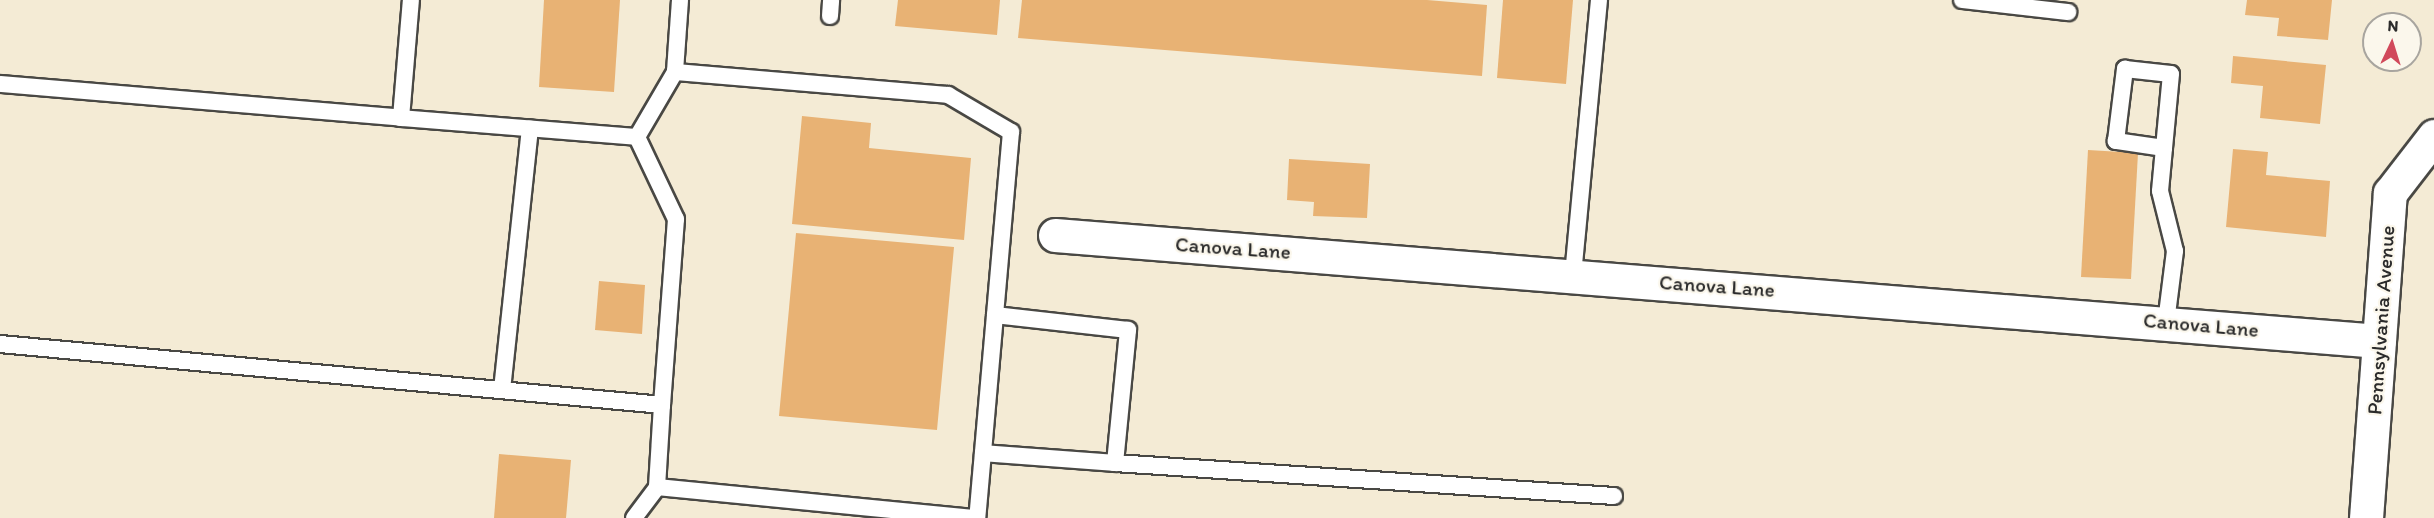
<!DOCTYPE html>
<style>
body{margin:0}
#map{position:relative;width:2434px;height:518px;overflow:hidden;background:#f4ebd5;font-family:Itim,sans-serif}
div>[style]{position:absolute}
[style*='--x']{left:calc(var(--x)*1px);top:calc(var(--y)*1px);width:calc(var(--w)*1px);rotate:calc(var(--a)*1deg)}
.building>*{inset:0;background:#e8b274}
.roads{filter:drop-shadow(2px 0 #494844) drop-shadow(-2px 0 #494844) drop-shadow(0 2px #494844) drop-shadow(0 -2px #494844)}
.lane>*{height:16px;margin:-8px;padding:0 8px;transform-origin:8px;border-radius:8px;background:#fff}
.street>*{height:33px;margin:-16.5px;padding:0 16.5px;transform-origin:16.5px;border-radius:16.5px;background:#fff}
.secondary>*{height:33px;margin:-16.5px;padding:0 16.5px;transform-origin:16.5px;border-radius:16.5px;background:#fff}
span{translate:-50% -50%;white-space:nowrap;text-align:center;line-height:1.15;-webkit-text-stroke:4.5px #fbf7ec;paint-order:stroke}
.street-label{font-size:21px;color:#2b2b2b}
.north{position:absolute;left:2362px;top:12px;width:60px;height:60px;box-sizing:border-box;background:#fbf7ec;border:2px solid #a8a59f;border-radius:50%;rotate:4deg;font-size:16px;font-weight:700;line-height:24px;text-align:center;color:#2b2b2b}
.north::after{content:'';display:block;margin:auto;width:21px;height:27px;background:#d1495b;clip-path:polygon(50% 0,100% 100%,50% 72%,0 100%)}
</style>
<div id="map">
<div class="building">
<div style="clip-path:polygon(544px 0,620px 0,614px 92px,539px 87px)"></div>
<div style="clip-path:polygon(898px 0,1000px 0,997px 35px,895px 26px)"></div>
<div style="clip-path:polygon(1022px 0,1427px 0,1487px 5px,1482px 76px,1018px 38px)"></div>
<div style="clip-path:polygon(1503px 0,1573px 0,1566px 84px,1497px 78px)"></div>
<div style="clip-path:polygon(2247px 0,2332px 0,2328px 40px,2277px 36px,2279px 18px,2245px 15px)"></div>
<div style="clip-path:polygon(2233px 56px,2326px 65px,2320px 124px,2260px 118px,2263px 86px,2231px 83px)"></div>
<div style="clip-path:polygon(802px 116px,871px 123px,869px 148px,971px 158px,964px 240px,792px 224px)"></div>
<div style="clip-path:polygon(2233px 149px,2268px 152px,2266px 175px,2330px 181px,2326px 237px,2226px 227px)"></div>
<div style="clip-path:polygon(2088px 150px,2138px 153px,2131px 279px,2081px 277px)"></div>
<div style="clip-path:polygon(1289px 159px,1370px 164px,1367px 218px,1313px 216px,1314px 202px,1287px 200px)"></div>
<div style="clip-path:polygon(796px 233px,954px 247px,937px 430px,779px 416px)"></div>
<div style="clip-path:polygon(599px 281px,645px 285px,642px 334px,595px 330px)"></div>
<div style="clip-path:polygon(499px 454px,571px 460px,566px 518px,494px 518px)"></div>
</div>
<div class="roads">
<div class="lane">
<div style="--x:680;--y:0;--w:72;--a:94"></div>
<div style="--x:675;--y:72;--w:274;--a:4.8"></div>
<div style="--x:948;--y:95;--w:73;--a:30.4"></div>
<div style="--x:1011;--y:132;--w:387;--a:95"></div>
<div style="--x:1962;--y:0;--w:107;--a:6.5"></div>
<div style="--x:830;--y:16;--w:16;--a:-86"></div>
<div style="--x:0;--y:84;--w:402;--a:4.8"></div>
<div style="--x:401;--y:118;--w:118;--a:-85.2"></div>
<div style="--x:401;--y:118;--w:237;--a:4.6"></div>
<div style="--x:637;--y:137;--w:75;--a:-59.7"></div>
<div style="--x:637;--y:137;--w:91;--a:64.6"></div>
<div style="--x:676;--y:219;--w:187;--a:94.3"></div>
<div style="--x:2164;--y:148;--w:49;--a:-171.7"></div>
<div style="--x:2116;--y:141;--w:73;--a:-82.9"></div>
<div style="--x:2125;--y:69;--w:46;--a:6.2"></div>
<div style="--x:2171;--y:74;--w:74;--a:95.4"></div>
<div style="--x:2164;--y:148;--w:43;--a:95.3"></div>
<div style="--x:2160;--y:191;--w:62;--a:76"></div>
<div style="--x:2175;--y:251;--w:72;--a:97.2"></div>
<div style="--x:1573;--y:275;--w:276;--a:-84.6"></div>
<div style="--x:0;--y:344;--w:665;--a:5.26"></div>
<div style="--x:662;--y:405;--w:82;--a:93.5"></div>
<div style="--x:657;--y:487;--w:318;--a:5.6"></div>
<div style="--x:502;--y:390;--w:263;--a:-83.9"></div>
<div style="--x:983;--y:453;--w:132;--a:4.3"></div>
<div style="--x:1115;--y:463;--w:134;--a:-84.4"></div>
<div style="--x:1128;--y:330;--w:134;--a:-173.6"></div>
<div style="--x:1115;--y:463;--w:500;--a:3.78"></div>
<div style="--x:634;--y:518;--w:39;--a:-53"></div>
</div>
<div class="street">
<div style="--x:1055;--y:235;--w:1328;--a:4.58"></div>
</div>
<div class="secondary">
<div style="--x:2366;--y:518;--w:326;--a:-85.8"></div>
<div style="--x:2390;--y:193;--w:72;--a:-52.3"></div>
</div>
</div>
<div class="street-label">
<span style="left:1233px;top:248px;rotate:4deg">Canova Lane</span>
<span style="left:1717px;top:286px;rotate:4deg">Canova Lane</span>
<span style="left:2381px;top:320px;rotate:-86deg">Pennsylvania Avenue</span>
<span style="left:2201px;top:325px;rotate:5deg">Canova Lane</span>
</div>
<div class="north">N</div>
</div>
